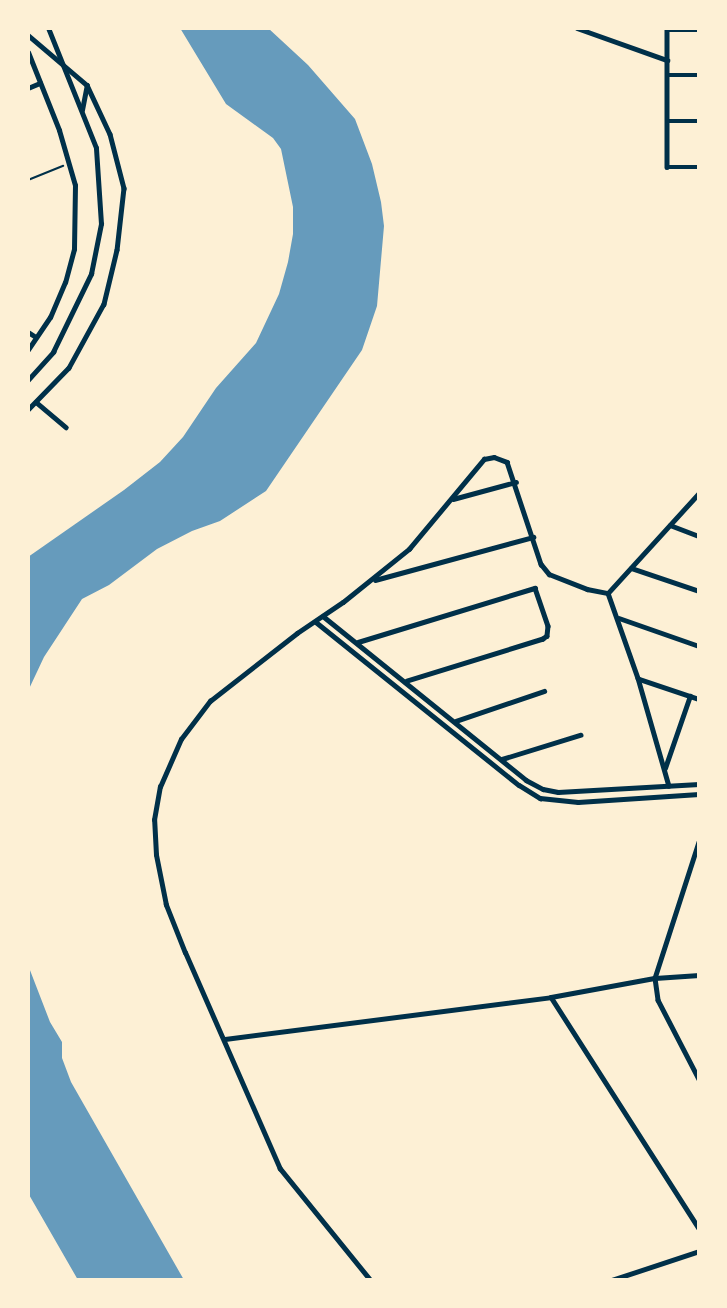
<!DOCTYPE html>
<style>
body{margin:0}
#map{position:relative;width:727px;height:1308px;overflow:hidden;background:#fdf0d5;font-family:"Source Sans 3",sans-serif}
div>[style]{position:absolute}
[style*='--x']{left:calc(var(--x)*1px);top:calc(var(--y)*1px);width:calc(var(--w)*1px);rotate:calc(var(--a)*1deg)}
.water>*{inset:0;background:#669bbc}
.path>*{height:2px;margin:-1px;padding:0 1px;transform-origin:1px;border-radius:1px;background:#003049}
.minor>*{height:4.5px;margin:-2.25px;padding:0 2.25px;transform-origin:2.25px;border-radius:2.25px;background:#003049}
.tertiary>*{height:5px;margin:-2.5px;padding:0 2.5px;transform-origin:2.5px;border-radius:2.5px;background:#003049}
span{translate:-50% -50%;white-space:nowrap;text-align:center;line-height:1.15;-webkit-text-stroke:7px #fdf0d5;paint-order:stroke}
.frame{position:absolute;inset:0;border:30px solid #fdf0d5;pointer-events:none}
</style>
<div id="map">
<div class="water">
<div style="clip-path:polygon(180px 28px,268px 28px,308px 65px,355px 119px,372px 164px,381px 202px,384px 226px,377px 306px,362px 350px,266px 491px,220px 521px,192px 531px,157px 549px,109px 585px,82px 599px,44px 657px,28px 691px,28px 557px,124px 490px,160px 462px,183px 437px,216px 388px,256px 343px,279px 294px,288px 262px,293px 234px,293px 207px,281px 149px,273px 138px,226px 104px)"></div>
<div style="clip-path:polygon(28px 965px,50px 1022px,62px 1042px,62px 1058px,71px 1082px,184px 1280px,78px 1280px,28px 1193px)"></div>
</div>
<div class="path">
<div style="--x:28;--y:180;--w:38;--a:-22"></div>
</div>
<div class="minor">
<div style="--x:577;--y:28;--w:96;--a:19.6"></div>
<div style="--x:667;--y:28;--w:139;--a:90"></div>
<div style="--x:667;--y:167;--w:32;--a:0"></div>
<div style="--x:667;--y:30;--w:32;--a:0"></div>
<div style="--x:28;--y:35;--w:77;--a:40.3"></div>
<div style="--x:87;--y:85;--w:54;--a:64.9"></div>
<div style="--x:110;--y:134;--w:56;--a:75.5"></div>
<div style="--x:124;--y:188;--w:62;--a:96.4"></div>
<div style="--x:117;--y:250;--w:56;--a:103.5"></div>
<div style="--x:104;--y:304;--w:73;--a:118.7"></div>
<div style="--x:69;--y:368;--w:59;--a:134.3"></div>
<div style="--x:667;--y:75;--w:32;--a:0"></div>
<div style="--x:28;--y:88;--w:13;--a:-23"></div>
<div style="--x:82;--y:110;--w:25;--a:-79"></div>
<div style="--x:667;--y:121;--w:32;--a:0"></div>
<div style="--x:28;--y:332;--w:9;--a:32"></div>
<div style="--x:28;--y:380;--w:38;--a:-48"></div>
<div style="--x:53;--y:352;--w:87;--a:-64"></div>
<div style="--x:91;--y:274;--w:51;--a:-78.7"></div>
<div style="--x:101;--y:224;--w:76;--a:-93.8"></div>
<div style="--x:96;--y:148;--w:129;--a:-111.8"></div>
<div style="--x:36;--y:402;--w:39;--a:40"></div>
<div style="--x:453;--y:499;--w:65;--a:-15.1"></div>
<div style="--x:670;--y:525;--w:31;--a:21"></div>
<div style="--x:631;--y:568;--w:72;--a:18.7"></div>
<div style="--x:375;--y:580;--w:164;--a:-15.2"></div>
<div style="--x:608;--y:593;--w:90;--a:70.6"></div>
<div style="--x:638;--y:678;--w:112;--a:74"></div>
<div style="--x:608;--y:593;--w:135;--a:-47.7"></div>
<div style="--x:323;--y:616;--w:261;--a:38.9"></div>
<div style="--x:526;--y:780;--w:19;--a:28"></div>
<div style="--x:543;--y:789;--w:15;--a:11"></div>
<div style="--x:558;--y:792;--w:141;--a:-3.2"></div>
<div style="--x:619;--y:618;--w:85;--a:19.3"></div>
<div style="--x:316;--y:622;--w:260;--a:38.8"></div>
<div style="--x:519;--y:785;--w:25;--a:32"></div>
<div style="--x:540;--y:798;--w:38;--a:6"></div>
<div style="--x:578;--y:802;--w:121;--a:-3.8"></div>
<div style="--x:358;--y:642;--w:185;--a:-17"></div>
<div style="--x:535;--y:588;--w:40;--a:71.1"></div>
<div style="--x:548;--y:626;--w:10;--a:96"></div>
<div style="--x:547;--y:636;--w:5;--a:143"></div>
<div style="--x:543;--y:639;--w:142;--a:162.8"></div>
<div style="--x:639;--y:679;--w:63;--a:18.4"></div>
<div style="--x:456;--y:721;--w:93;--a:-18.8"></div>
<div style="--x:502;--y:759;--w:82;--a:-17.1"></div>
<div style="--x:665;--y:768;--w:76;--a:-70.9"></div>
<div style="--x:699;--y:842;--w:143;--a:107.9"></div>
<div style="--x:655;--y:978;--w:22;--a:82"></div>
<div style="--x:658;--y:1000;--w:89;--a:62.6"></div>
<div style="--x:551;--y:997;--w:274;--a:57.4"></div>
<div style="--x:225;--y:1039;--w:329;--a:-7.3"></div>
<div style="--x:551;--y:997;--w:106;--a:-10.4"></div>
<div style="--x:655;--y:978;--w:44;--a:-3.9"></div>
<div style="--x:370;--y:1280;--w:143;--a:-129"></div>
<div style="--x:280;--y:1169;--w:236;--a:-113.7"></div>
<div style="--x:185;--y:953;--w:52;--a:-111.6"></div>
<div style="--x:166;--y:905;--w:51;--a:-101.3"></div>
<div style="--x:156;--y:855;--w:35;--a:-93"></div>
<div style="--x:154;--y:820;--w:34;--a:-80"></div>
<div style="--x:160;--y:787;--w:52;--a:-66.4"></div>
<div style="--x:181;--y:739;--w:48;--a:-52.7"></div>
<div style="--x:210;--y:701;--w:110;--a:-38"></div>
<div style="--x:297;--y:633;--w:55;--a:-34"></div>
<div style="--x:343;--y:602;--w:85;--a:-38.8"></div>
<div style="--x:409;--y:549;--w:117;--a:-50.2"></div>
<div style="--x:484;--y:459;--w:10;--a:-11"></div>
<div style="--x:494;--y:457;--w:14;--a:21"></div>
<div style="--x:507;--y:462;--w:108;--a:71.6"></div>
<div style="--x:541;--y:564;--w:13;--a:51"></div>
<div style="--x:549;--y:574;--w:41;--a:21.5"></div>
<div style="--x:587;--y:589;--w:21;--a:11"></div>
<div style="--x:612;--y:1280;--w:92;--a:-18.4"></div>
</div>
<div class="tertiary">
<div style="--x:28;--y:52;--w:84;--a:68.3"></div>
<div style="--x:59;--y:130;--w:57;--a:73.8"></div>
<div style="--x:75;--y:185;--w:64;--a:90.9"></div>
<div style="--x:74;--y:249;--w:34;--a:105"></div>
<div style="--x:65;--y:282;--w:38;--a:113"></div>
<div style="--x:50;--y:317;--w:40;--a:124"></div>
</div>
<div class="frame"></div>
</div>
